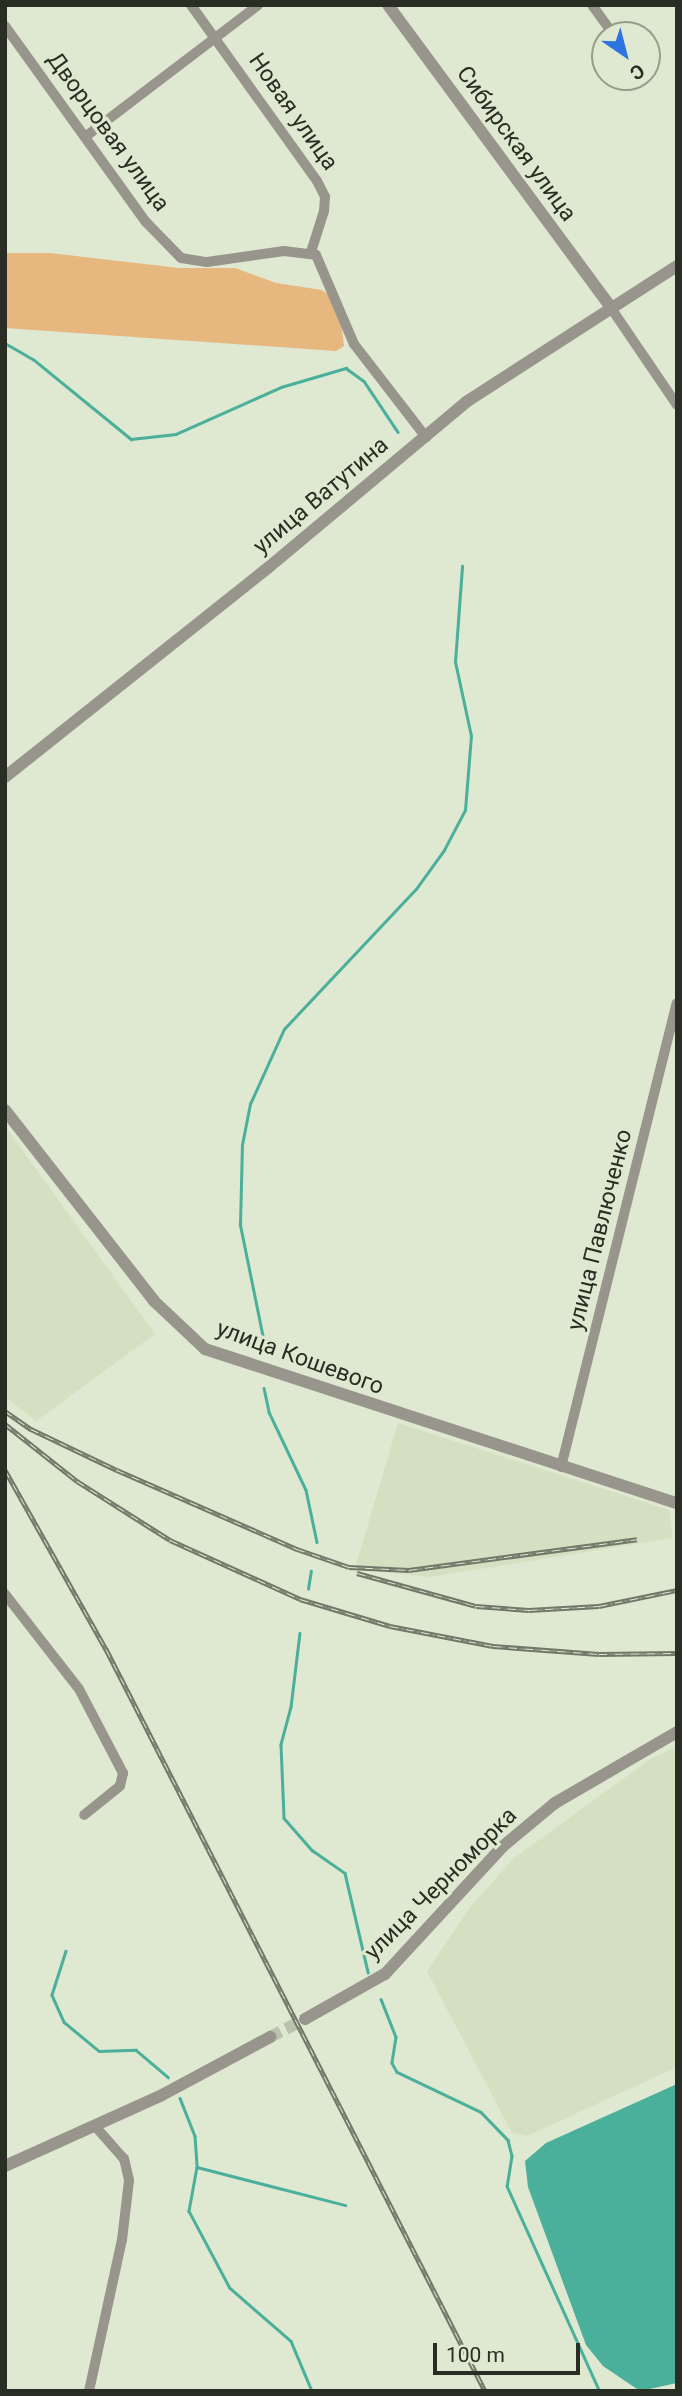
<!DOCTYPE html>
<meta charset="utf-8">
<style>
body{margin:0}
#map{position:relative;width:682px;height:2396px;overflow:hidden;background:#dfe8d0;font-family:Roboto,sans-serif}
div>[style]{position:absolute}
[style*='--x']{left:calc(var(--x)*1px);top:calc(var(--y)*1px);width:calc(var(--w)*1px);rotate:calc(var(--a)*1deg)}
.built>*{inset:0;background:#d4e0c1}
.green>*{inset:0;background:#e7b780}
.water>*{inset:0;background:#4aaf9b}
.stream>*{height:2.5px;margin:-1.25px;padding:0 1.25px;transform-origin:1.25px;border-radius:1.25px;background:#4aaf9b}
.tertiary-tunnel>*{height:12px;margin-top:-6px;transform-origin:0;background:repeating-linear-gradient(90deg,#bbc3ae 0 12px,transparent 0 18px)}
.minor>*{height:10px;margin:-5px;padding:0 5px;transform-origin:5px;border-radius:5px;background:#98968c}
.tertiary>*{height:12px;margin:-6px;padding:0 6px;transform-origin:6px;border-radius:6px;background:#98968c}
.rail>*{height:5px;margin-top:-2.5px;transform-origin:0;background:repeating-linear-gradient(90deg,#dfe8d0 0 8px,#727869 0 16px);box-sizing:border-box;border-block:2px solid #727869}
span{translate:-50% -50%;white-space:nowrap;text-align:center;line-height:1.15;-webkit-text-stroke:6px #dfe8d0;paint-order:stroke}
.street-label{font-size:23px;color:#292d24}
.frame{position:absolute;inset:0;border:7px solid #292d24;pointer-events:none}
.north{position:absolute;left:591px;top:21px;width:70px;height:70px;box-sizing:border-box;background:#dfe8d0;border:2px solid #969d8b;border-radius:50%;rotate:145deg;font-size:19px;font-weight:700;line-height:28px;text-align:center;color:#292d24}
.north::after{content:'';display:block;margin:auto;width:24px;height:32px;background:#2d74e0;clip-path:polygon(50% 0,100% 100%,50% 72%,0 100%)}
.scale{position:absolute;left:433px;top:2343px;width:147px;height:32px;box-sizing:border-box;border:4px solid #292d24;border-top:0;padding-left:9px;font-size:21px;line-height:24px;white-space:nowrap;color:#292d24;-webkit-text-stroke:5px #dfe8d0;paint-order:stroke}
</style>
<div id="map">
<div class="built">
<div style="clip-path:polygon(5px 1126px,155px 1334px,36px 1421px,5px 1397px)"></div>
<div style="clip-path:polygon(398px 1423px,669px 1510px,673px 1538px,430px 1577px,355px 1569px)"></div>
<div style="clip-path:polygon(677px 1746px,677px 2067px,527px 2136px,512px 2133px,427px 1971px,471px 1906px,514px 1858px,649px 1760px)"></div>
</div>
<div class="green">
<div style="clip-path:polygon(5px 253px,50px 253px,179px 268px,235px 268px,276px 283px,322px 290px,328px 294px,341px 322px,344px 346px,336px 351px,5px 328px)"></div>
</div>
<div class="water">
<div style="clip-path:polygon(677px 2084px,677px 2383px,640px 2391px,603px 2366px,586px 2345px,528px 2187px,525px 2161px,546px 2143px)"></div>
</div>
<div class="stream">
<div style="--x:5;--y:343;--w:32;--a:30"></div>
<div style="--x:33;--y:359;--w:127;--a:39.2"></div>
<div style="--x:131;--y:439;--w:45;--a:-6.3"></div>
<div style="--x:176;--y:434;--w:115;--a:-24.1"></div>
<div style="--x:281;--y:387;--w:68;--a:-16.3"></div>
<div style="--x:346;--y:368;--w:22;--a:36"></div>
<div style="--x:364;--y:381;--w:61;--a:56.3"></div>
<div style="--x:265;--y:1348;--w:126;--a:-101.5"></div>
<div style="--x:240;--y:1225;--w:80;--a:-88.6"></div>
<div style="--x:242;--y:1145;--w:42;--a:-79"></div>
<div style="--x:250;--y:1104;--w:82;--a:-65.6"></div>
<div style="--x:284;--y:1029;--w:192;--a:-46.7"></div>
<div style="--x:416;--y:889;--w:48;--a:-54.3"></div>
<div style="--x:444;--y:850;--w:45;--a:-62.3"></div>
<div style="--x:465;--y:810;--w:74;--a:-85.4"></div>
<div style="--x:471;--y:736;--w:76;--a:-102.2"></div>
<div style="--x:455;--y:662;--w:96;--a:-85.8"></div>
<div style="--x:264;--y:1388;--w:25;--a:78"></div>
<div style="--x:269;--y:1412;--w:86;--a:64.6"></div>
<div style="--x:306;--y:1490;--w:53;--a:78.1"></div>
<div style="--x:308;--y:1589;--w:18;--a:-81"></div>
<div style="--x:300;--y:1633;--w:75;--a:96.9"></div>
<div style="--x:291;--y:1707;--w:39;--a:105"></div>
<div style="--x:281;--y:1745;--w:73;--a:87.6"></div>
<div style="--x:284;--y:1818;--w:43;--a:48.8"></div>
<div style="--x:312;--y:1850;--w:40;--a:34.9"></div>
<div style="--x:345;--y:1873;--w:102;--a:76.9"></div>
<div style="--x:66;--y:1951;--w:46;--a:107.7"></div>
<div style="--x:52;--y:1995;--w:30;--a:66"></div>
<div style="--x:64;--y:2022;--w:45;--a:39.6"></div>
<div style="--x:99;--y:2051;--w:37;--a:-2"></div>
<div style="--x:136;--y:2050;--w:42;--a:40.2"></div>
<div style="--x:381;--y:1999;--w:41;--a:68.5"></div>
<div style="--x:396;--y:2037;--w:26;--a:99"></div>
<div style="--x:392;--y:2063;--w:10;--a:61"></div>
<div style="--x:397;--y:2072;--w:93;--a:25.5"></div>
<div style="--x:481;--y:2112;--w:39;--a:46"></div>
<div style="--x:508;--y:2140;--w:16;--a:76"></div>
<div style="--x:512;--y:2156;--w:30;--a:99"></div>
<div style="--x:507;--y:2186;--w:222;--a:65.7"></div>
<div style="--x:180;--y:2098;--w:41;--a:68.5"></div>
<div style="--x:195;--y:2136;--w:31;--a:86"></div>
<div style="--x:197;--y:2167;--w:45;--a:100.3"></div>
<div style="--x:189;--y:2211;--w:87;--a:62"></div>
<div style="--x:230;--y:2288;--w:81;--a:41"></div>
<div style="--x:291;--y:2341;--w:54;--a:67.2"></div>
<div style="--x:197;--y:2167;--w:153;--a:14.4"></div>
</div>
<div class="tertiary-tunnel">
<div style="--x:270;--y:2037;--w:39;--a:-27"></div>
</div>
<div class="minor">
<div style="--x:191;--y:5;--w:216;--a:54.4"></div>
<div style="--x:317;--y:181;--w:18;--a:63"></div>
<div style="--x:325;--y:197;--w:14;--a:94"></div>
<div style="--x:324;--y:211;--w:43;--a:107.6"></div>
<div style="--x:592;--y:5;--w:37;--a:54"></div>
<div style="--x:5;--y:26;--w:241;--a:54.3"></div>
<div style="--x:146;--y:222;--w:50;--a:45.8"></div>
<div style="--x:181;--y:258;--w:26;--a:9"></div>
<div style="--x:207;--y:262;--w:78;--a:-8.1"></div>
<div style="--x:284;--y:251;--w:32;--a:7"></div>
<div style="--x:316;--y:255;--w:97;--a:66.9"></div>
<div style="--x:354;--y:344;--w:118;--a:52.3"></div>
<div style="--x:85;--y:137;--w:218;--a:-37.3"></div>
<div style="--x:611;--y:308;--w:117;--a:55.8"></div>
<div style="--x:561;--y:1467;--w:478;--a:-76"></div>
<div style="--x:5;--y:1594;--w:120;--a:52.1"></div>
<div style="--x:79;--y:1689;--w:95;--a:62.4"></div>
<div style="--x:123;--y:1773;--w:13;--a:103"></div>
<div style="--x:120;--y:1786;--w:46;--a:141.1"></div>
<div style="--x:89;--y:2391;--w:155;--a:-77.7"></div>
<div style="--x:122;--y:2240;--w:60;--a:-83.3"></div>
<div style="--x:129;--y:2180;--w:22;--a:-103"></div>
<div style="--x:124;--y:2159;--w:44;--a:-131.3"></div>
</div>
<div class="tertiary">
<div style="--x:388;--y:5;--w:376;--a:53.6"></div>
<div style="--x:5;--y:777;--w:337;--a:-38.5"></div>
<div style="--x:269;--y:567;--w:257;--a:-39.9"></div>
<div style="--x:466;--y:402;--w:251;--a:-32.8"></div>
<div style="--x:5;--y:1110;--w:242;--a:52"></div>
<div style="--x:154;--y:1301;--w:70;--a:43.3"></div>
<div style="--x:205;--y:1349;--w:496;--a:18.1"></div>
<div style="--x:305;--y:2019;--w:92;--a:-29.4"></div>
<div style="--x:385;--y:1974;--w:173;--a:-47.3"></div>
<div style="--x:502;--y:1847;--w:69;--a:-39.7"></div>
<div style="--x:555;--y:1803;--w:141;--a:-30.2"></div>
<div style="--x:5;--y:2166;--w:172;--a:-24.3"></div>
<div style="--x:162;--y:2095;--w:123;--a:-28.2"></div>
</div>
<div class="rail">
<div style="--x:5;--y:1411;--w:32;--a:35"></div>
<div style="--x:31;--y:1429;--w:95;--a:25.5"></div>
<div style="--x:117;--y:1470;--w:197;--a:23.7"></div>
<div style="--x:297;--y:1549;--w:55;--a:19.1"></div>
<div style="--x:349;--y:1567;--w:60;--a:2.9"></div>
<div style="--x:409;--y:1570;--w:230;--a:-7.7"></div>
<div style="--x:5;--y:1424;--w:92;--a:38.4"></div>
<div style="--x:77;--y:1481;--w:110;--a:32.4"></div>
<div style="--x:170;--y:1540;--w:143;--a:24.4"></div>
<div style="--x:300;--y:1599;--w:94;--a:16.7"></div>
<div style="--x:390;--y:1626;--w:105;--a:11"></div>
<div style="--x:493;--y:1646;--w:106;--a:4.3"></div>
<div style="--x:599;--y:1654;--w:78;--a:-0.7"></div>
<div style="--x:5;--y:1470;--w:206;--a:60.6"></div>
<div style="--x:106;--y:1649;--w:833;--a:62.94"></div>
<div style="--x:357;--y:1573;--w:123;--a:15.5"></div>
<div style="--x:476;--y:1606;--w:53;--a:4.3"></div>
<div style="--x:529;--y:1610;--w:70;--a:-3.3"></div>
<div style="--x:599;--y:1606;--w:80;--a:-11.6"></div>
</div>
<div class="street-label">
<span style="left:293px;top:112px;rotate:55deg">Новая улица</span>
<span style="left:108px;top:132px;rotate:54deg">Дворцовая улица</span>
<span style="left:516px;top:144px;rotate:54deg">Сибирская улица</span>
<span style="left:321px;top:496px;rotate:-40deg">улица Ватутина</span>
<span style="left:600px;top:1230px;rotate:-76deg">улица Павлюченко</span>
<span style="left:300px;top:1358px;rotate:20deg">улица Кошевого</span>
<span style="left:441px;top:1884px;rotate:-45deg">улица Черноморка</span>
</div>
<div class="frame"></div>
<div class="north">С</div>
<div class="scale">100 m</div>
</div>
